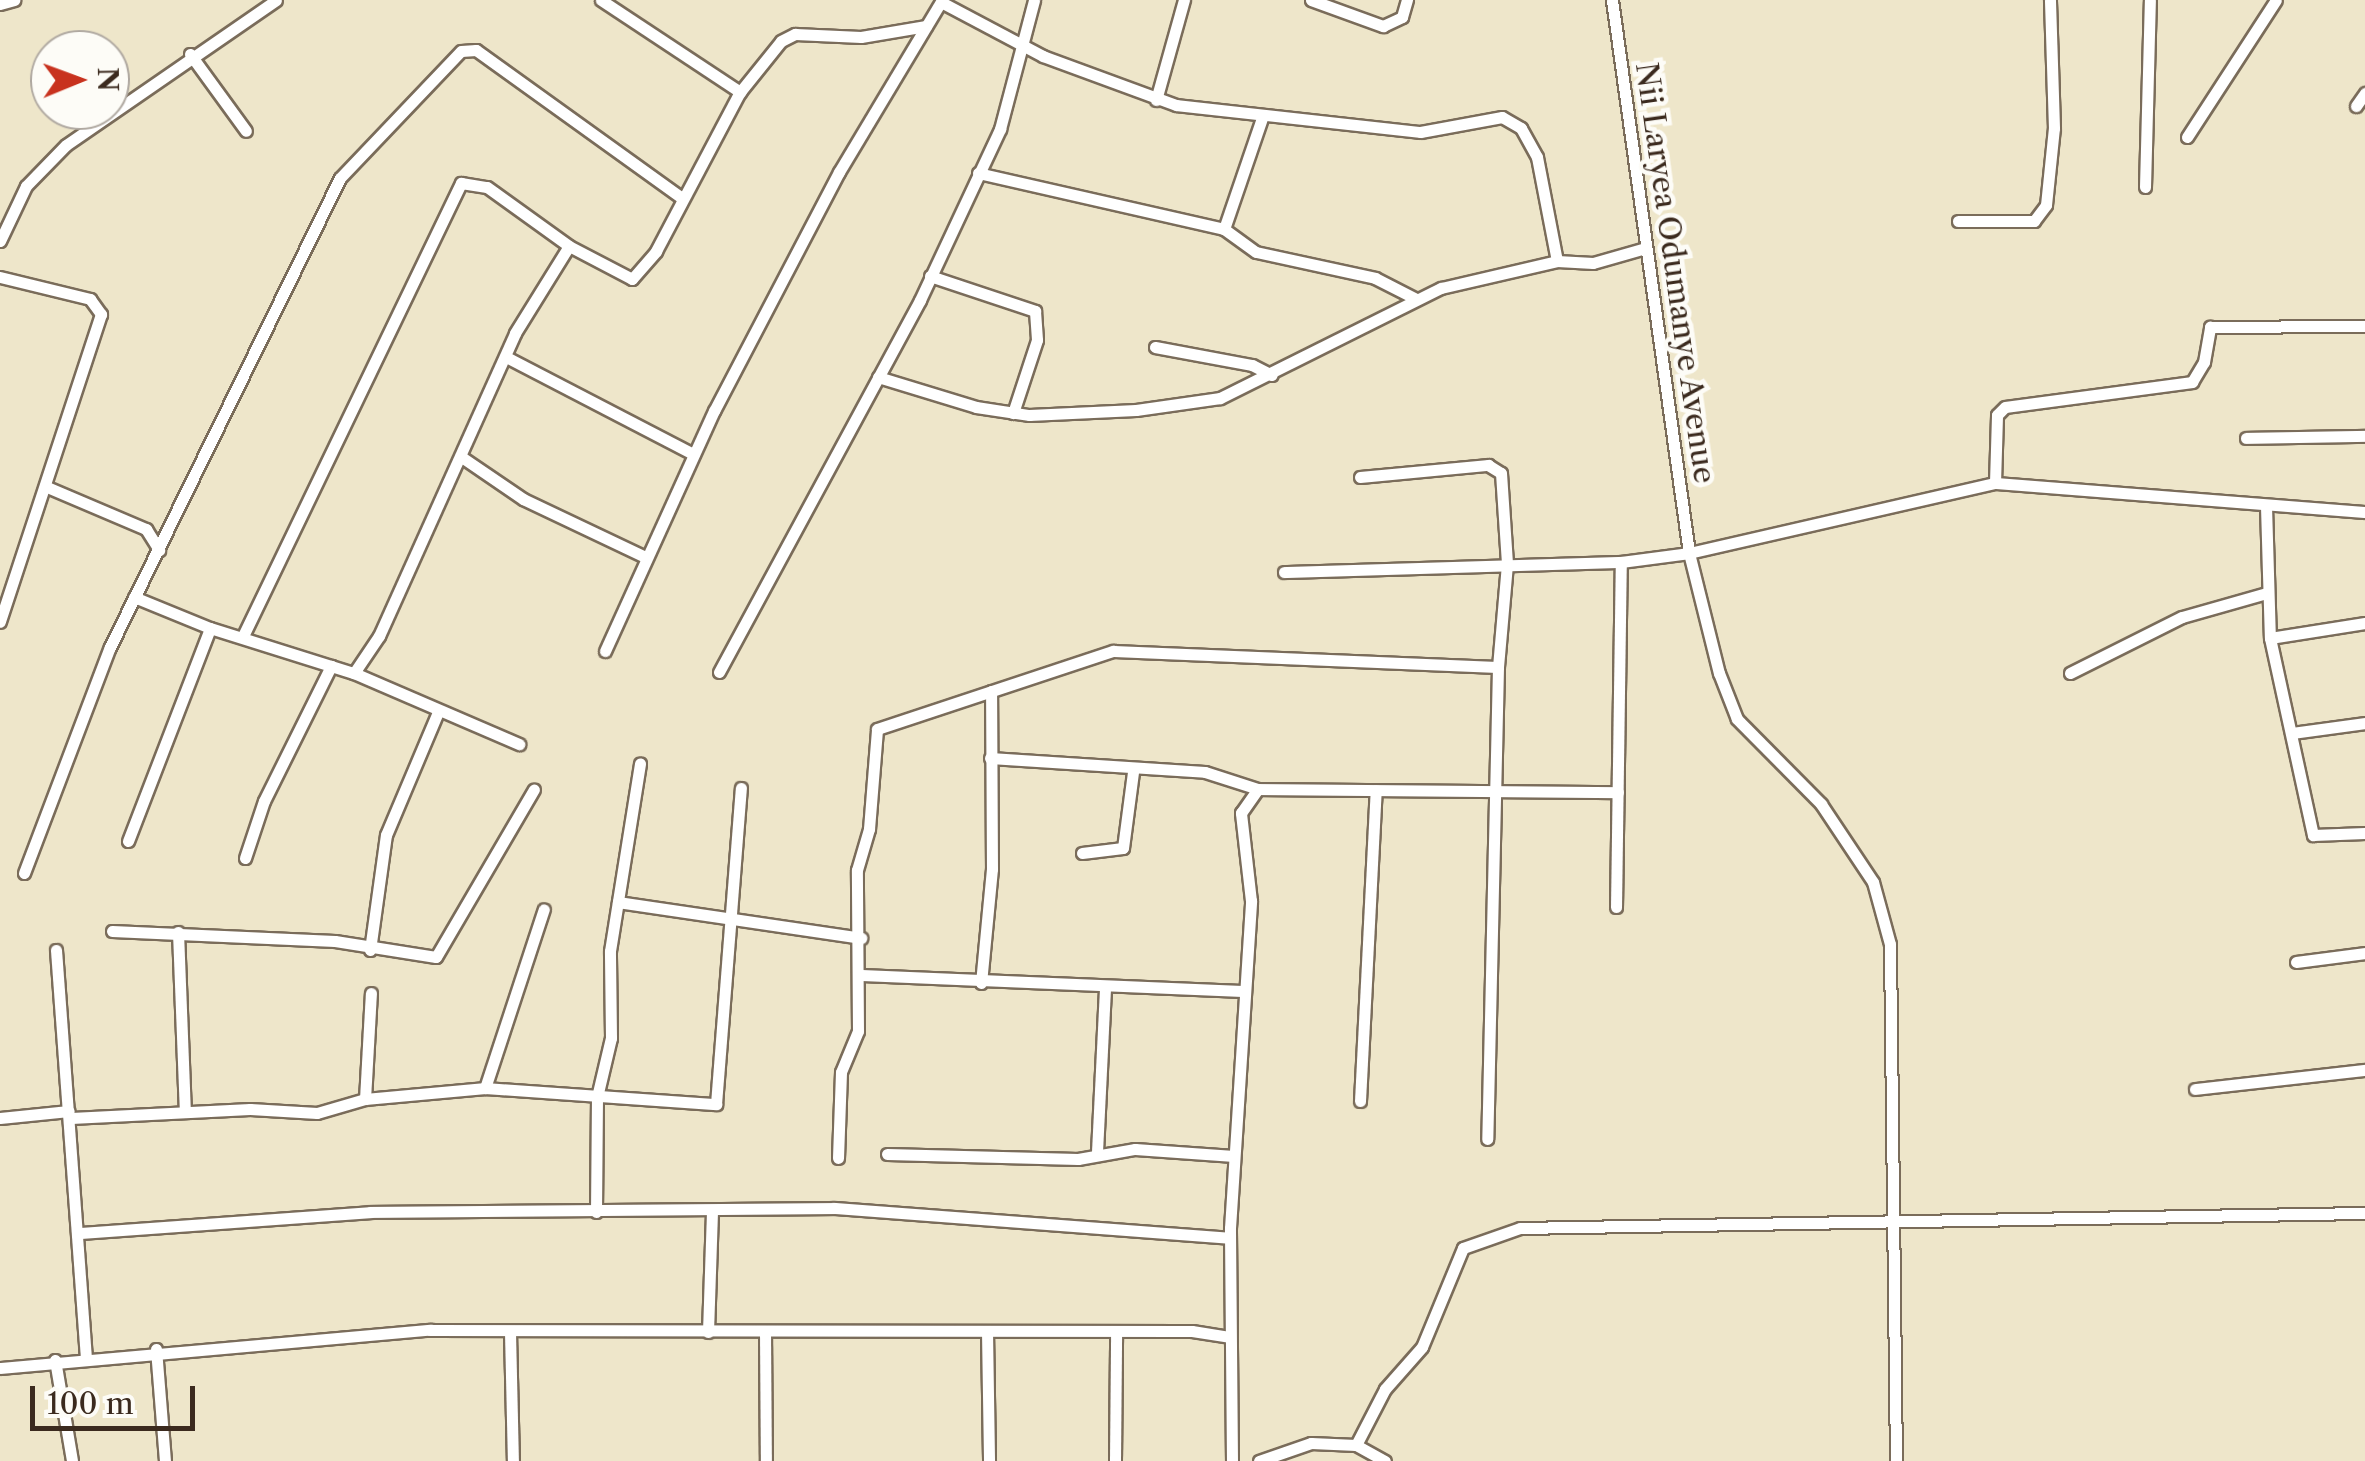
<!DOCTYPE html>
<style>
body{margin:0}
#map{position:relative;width:2365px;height:1461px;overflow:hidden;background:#eee6ca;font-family:"Libre Caslon Text",serif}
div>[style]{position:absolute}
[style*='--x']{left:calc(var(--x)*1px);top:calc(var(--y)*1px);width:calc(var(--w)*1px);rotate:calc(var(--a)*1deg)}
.roads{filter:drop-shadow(2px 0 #7a6c5a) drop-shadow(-2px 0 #7a6c5a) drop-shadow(0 2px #7a6c5a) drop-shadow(0 -2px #7a6c5a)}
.minor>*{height:11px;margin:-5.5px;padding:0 5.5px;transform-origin:5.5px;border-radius:5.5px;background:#fff}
span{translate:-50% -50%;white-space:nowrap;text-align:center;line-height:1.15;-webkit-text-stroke:9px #fdfcf7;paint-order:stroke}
.street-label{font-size:30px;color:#3b2a1e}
.north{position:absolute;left:30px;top:30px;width:100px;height:100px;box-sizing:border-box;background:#fdfcf7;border:2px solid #afa8a0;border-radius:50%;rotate:89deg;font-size:28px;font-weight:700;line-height:40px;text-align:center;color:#3b2a1e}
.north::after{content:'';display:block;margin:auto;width:35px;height:45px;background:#c8321e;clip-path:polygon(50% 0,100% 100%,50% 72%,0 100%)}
.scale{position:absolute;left:30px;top:1386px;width:165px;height:45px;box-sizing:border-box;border:5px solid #3b2a1e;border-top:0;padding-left:12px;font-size:30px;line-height:35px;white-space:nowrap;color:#3b2a1e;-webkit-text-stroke:8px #fdfcf7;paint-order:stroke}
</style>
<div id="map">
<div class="roads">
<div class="minor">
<div style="--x:601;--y:0;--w:167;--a:33.5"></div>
<div style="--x:1311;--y:0;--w:77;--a:19.9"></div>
<div style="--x:1383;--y:26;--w:21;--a:-25"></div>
<div style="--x:1402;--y:17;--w:18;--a:-74"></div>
<div style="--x:1612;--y:0;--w:558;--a:82.07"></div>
<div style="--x:1689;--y:553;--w:124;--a:76"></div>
<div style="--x:1719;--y:673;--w:49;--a:68.6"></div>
<div style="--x:1737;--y:719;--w:120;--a:45.3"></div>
<div style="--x:1821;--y:804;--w:94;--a:56.3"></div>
<div style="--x:1873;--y:882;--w:64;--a:74.7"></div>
<div style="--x:1890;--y:944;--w:517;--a:89.34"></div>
<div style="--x:0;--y:4;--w:15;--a:-16"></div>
<div style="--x:190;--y:54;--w:95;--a:54"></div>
<div style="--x:1156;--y:100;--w:104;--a:-74.4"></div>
<div style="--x:2356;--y:106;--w:16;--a:-55"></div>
<div style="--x:2187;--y:137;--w:163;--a:-57"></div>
<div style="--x:978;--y:173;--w:252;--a:12.8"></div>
<div style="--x:1224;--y:229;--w:39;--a:36"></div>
<div style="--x:1256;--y:252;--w:122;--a:12.3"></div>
<div style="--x:1375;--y:278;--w:46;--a:27.1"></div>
<div style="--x:2145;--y:187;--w:187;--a:-88.5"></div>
<div style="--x:1958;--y:221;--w:76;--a:0"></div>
<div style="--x:2034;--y:221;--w:20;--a:-53"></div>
<div style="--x:2046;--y:205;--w:77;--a:-84.1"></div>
<div style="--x:2054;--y:128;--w:128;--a:-91.8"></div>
<div style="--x:1224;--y:229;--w:117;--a:-71.1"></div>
<div style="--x:0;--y:241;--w:61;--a:-64.7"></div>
<div style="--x:26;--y:186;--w:57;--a:-45.7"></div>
<div style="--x:66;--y:145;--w:255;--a:-34.6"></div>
<div style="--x:1557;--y:261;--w:36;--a:3"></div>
<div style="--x:1593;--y:263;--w:51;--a:-15.9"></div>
<div style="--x:930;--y:276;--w:111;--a:18.4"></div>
<div style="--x:1035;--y:311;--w:29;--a:86"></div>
<div style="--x:1037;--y:340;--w:77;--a:108.2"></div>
<div style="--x:0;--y:277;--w:93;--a:13.7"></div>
<div style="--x:90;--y:299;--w:19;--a:54"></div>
<div style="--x:101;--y:314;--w:324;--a:108.2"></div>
<div style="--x:1155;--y:347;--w:99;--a:10.5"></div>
<div style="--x:1252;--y:365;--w:22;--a:27"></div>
<div style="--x:506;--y:357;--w:211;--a:27.4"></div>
<div style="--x:878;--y:377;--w:102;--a:17"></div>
<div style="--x:976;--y:407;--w:54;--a:8.6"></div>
<div style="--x:1029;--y:415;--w:107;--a:-2.7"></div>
<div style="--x:1136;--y:410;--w:85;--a:-8.1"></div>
<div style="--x:1220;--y:398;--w:247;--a:-26.5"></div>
<div style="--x:1441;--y:288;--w:119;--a:-13.1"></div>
<div style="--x:1557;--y:261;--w:106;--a:-100.9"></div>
<div style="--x:1537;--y:157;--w:33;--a:-119"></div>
<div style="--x:1521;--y:128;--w:22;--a:-150"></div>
<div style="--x:1502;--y:117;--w:83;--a:169.6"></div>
<div style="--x:1420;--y:132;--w:245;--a:-173.7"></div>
<div style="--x:1176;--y:105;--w:142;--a:-159.8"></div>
<div style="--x:1043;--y:56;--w:115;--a:-152.1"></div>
<div style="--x:2246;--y:438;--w:119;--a:-1"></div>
<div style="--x:463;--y:458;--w:73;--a:34.3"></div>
<div style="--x:523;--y:499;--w:133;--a:25.4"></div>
<div style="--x:1360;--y:477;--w:129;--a:-5.4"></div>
<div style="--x:1488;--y:465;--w:15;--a:32"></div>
<div style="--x:1501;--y:473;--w:91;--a:86.2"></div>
<div style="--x:1507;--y:564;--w:103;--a:95"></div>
<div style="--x:1498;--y:667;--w:472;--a:91.3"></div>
<div style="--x:1995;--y:483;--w:68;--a:-88.3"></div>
<div style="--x:1997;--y:415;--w:11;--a:-45"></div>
<div style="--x:2005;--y:407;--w:189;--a:-7.6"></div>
<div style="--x:2192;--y:382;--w:23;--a:-59"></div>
<div style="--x:2204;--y:362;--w:36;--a:-80"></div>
<div style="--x:2210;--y:327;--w:155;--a:-0.4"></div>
<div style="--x:47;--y:487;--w:108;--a:23"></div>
<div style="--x:146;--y:529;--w:25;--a:58"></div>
<div style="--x:2266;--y:506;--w:132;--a:88.3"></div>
<div style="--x:2270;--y:638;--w:202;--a:77.7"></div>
<div style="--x:2313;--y:835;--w:52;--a:-2.2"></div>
<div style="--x:1284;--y:572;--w:337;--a:-1.7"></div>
<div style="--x:134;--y:597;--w:82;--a:22.2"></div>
<div style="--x:210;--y:628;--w:151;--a:17.4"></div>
<div style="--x:354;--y:673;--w:180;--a:23.3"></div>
<div style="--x:243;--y:636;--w:503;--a:-64.3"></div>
<div style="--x:461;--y:183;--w:26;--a:9"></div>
<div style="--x:487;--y:187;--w:101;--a:35.7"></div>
<div style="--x:569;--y:246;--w:71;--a:27.6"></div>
<div style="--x:632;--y:279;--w:37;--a:-49"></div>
<div style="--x:656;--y:251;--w:180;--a:-62.2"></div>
<div style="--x:740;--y:92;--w:65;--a:-51.2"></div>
<div style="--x:781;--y:41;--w:16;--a:-27"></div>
<div style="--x:795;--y:34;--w:66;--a:2.6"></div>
<div style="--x:861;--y:37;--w:66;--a:-9.6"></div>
<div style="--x:2270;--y:638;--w:96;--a:-9"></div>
<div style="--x:605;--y:651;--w:264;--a:-65.6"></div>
<div style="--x:714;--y:411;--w:270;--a:-62.4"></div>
<div style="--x:839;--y:172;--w:200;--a:-59.1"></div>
<div style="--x:719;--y:672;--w:423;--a:-61.6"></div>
<div style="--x:920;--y:300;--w:189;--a:-64.9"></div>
<div style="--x:1000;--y:129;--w:133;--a:-75.2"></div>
<div style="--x:354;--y:673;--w:45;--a:-56"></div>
<div style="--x:379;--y:636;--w:332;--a:-65.8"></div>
<div style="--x:515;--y:333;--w:102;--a:-58.2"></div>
<div style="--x:2070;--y:673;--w:125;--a:-26.6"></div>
<div style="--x:2182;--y:617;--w:87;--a:-15.9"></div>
<div style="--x:2292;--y:733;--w:74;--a:-7.8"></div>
<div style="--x:990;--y:758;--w:215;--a:3.7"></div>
<div style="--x:1205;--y:772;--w:56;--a:17.8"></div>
<div style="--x:1258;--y:789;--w:360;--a:0.5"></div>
<div style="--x:128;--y:841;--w:228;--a:-68.9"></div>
<div style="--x:1082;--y:853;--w:41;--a:-7"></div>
<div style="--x:1123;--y:848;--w:77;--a:-82.5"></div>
<div style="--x:245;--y:858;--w:60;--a:-71.6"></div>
<div style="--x:264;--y:801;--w:151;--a:-63.6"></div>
<div style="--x:24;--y:873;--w:242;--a:-69.2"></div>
<div style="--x:110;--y:647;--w:522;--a:-63.88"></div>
<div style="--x:340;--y:178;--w:175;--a:-46.4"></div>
<div style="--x:461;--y:51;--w:15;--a:-4"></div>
<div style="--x:476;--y:50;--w:254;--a:35.7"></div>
<div style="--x:618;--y:902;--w:246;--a:8.4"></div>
<div style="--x:1616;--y:907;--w:345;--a:-89.2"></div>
<div style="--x:1621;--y:562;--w:69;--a:-7.5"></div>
<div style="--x:1689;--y:553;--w:314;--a:-12.9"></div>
<div style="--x:1995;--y:483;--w:371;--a:4.5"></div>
<div style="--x:112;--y:931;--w:223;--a:2.6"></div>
<div style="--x:335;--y:941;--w:102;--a:9"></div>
<div style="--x:436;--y:957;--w:194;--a:-59.7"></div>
<div style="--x:178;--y:932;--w:179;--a:87.8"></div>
<div style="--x:56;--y:950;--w:407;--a:85.8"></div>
<div style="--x:370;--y:950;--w:116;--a:-82.1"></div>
<div style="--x:386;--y:835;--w:134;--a:-67.1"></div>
<div style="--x:2296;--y:962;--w:70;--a:-7.4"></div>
<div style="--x:861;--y:975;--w:382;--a:2.4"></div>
<div style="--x:981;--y:983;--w:115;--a:-84.5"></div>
<div style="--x:992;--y:869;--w:178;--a:-90.3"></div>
<div style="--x:485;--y:1088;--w:188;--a:-71.8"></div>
<div style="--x:2195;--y:1089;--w:171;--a:-6.4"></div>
<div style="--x:365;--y:1099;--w:106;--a:-86.8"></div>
<div style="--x:1360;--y:1101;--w:311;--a:-87.1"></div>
<div style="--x:0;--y:1118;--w:69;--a:-5.8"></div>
<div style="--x:71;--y:1118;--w:179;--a:-2.9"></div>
<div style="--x:250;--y:1109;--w:67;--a:3.4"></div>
<div style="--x:317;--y:1113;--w:50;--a:-16.3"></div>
<div style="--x:365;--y:1099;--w:121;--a:-5.2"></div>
<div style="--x:485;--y:1088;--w:232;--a:4"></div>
<div style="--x:716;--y:1104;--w:317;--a:-85.5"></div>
<div style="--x:1097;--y:1152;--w:164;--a:-87.2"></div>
<div style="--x:887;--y:1154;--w:191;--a:1.5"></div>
<div style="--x:1078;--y:1159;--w:58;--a:-10"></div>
<div style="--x:1135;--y:1149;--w:99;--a:4"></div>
<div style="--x:838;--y:1158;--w:86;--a:-88"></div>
<div style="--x:841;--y:1072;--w:44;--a:-67.5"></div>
<div style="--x:858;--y:1031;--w:161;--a:-90.4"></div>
<div style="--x:857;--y:870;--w:43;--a:-73.7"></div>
<div style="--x:869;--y:829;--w:100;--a:-85.4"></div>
<div style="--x:877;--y:729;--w:249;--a:-18.3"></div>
<div style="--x:1113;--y:651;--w:385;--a:2.4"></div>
<div style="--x:596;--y:1212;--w:115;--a:-89.5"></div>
<div style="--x:597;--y:1097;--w:61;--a:-76.7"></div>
<div style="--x:611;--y:1038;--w:87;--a:-90.7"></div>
<div style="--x:610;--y:951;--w:190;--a:-80.9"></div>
<div style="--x:79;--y:1233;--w:292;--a:-4.1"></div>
<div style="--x:370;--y:1212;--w:464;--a:-0.5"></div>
<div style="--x:834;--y:1208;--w:397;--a:4.3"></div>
<div style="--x:987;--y:1331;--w:130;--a:89.1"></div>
<div style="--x:510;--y:1332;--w:129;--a:88.7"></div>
<div style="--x:708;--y:1332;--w:122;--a:-88.1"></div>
<div style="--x:765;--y:1332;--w:129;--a:89.6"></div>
<div style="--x:156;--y:1349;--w:112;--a:85.4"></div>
<div style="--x:55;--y:1360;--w:102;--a:80.4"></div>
<div style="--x:0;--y:1368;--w:432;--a:-5.1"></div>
<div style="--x:430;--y:1330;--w:762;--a:0.08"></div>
<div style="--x:1192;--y:1331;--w:36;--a:9"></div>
<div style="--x:1356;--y:1445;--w:63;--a:-62.6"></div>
<div style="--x:1385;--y:1389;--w:56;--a:-48.6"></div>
<div style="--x:1422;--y:1347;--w:107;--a:-67.5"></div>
<div style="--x:1463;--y:1248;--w:60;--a:-19.3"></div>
<div style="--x:1520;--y:1228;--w:845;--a:-1.02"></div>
<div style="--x:1115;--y:1461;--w:126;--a:-89.5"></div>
<div style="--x:1232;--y:1461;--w:233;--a:-90.5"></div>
<div style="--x:1230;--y:1228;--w:328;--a:-86.3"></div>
<div style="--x:1251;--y:901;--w:89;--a:-96.5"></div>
<div style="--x:1241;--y:813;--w:29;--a:-55"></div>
<div style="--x:1259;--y:1461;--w:55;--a:-19.1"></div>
<div style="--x:1311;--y:1443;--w:45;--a:2.5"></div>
<div style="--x:1356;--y:1445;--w:33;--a:29"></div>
</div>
</div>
<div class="street-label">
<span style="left:1675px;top:273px;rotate:82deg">Nii Laryea Odumanye Avenue</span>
</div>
<div class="north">N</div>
<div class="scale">100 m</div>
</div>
